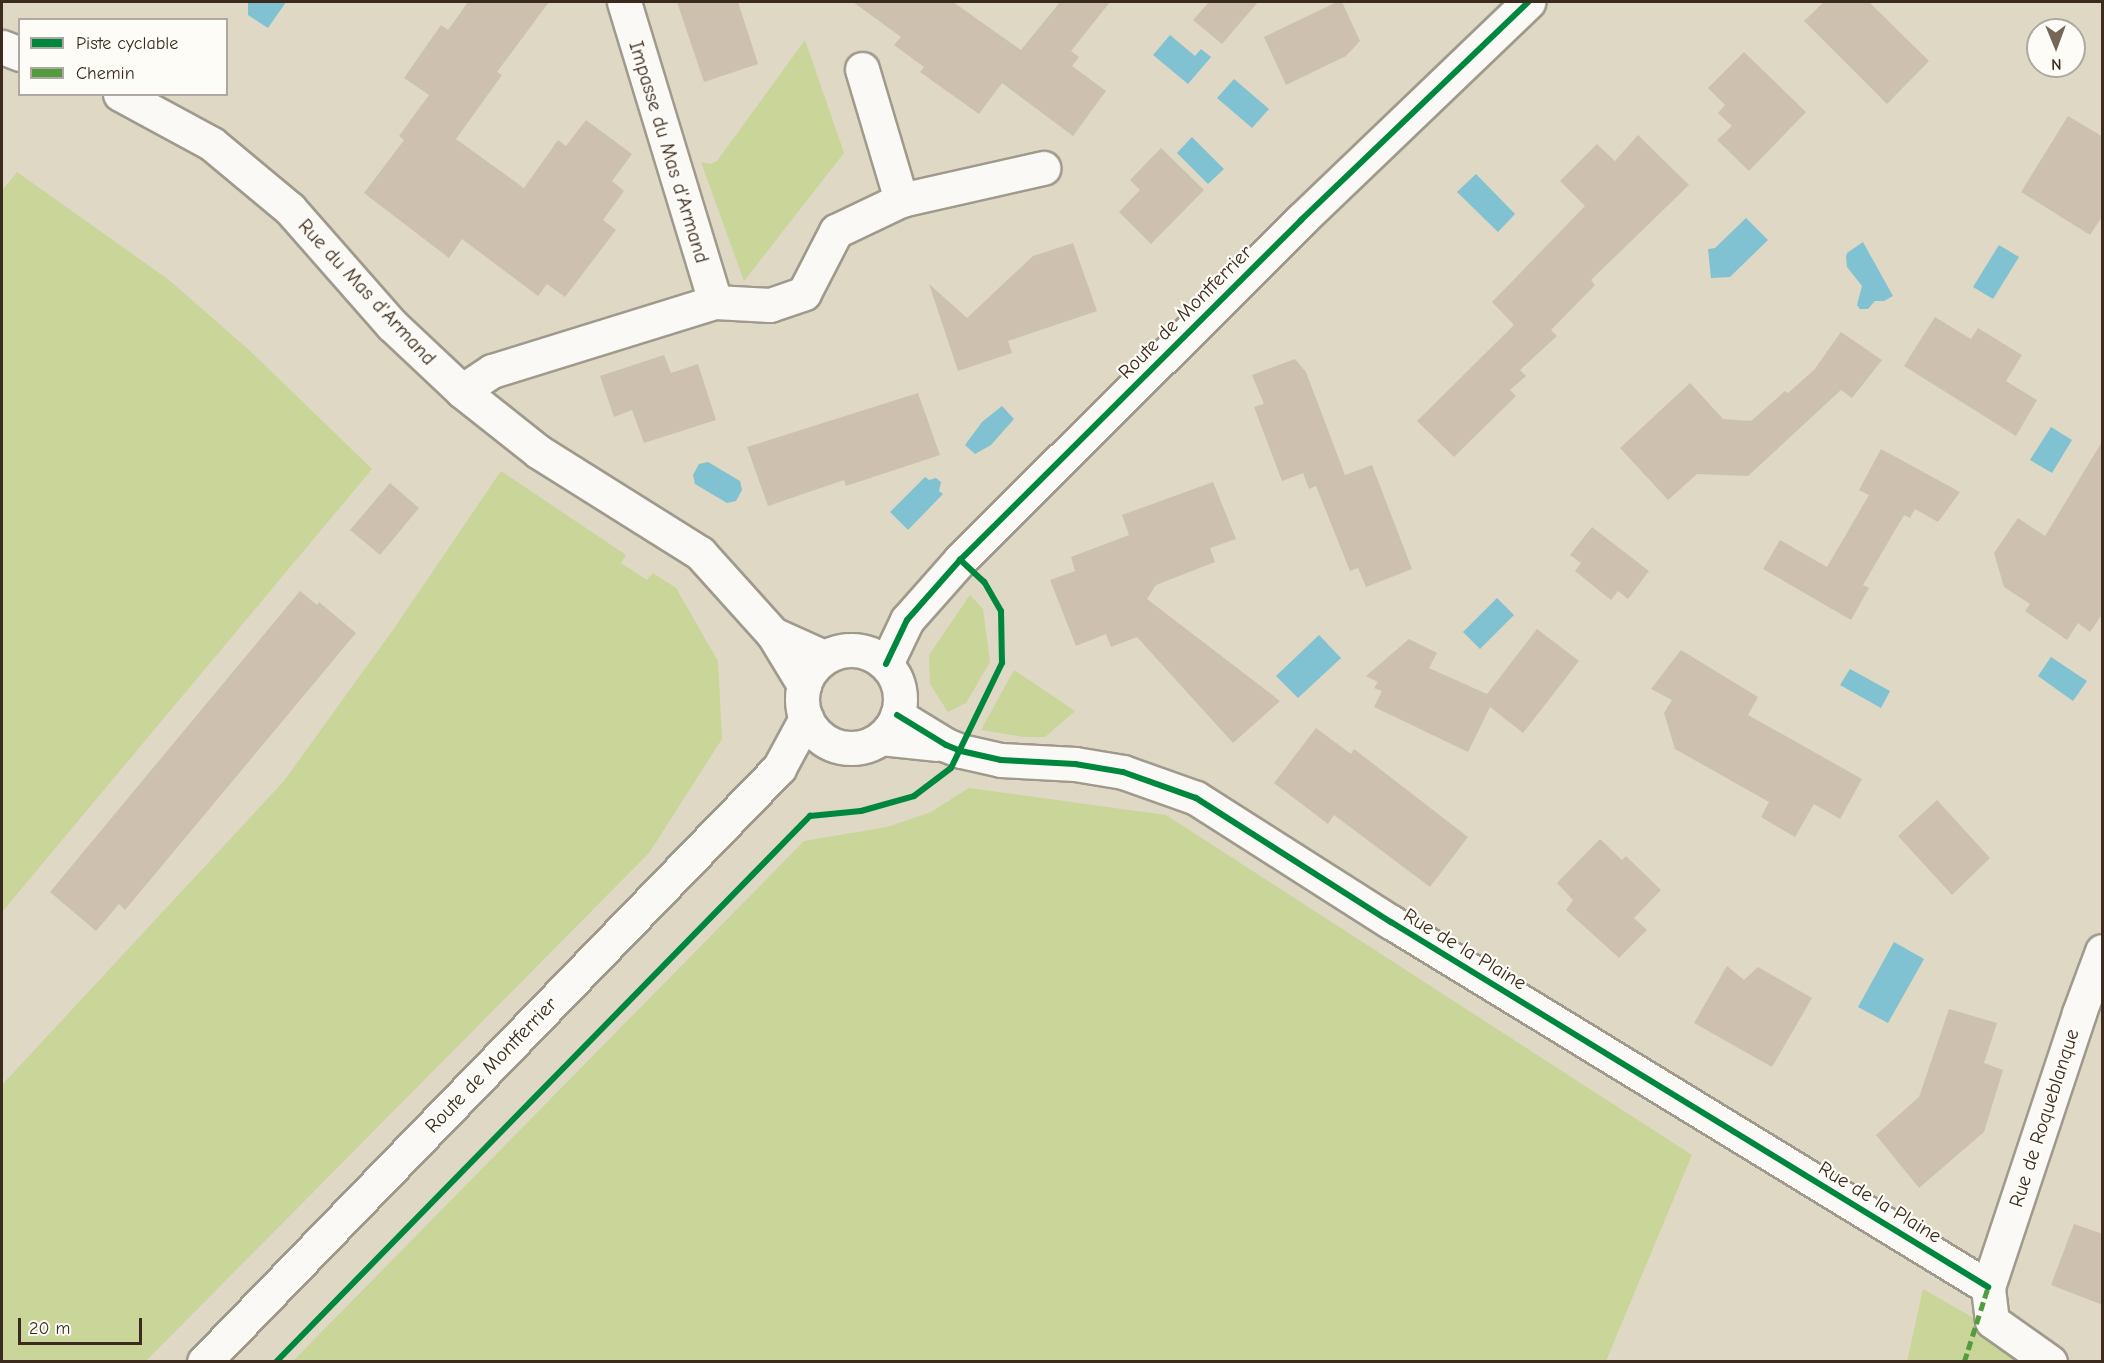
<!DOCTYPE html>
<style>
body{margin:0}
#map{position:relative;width:2104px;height:1363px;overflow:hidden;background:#ded8c4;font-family:"Comic Neue",sans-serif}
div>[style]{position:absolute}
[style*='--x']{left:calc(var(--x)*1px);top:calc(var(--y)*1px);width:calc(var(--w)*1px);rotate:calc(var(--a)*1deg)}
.green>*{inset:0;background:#cad599}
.water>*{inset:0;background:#81c2d2}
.building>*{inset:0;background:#cdc0af}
.roads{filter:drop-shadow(2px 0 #a09a8d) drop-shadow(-2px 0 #a09a8d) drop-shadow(0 2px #a09a8d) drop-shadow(0 -2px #a09a8d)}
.minor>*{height:33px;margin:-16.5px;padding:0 16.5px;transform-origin:16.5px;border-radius:16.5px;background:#faf9f6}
.tertiary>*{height:33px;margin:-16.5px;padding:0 16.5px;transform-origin:16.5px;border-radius:16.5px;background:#faf9f6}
.tertiary>.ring{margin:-16.5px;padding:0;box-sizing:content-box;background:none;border:33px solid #faf9f6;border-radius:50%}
.quiet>*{height:4.5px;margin-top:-2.25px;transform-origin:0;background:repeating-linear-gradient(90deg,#529c3f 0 9px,transparent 0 13.5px)}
.cycleway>*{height:6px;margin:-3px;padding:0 3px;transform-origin:3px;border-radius:3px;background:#00873e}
span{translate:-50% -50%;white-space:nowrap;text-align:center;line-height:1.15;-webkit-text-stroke:4.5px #fdfcf7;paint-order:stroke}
.street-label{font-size:20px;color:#3b2a1e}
.frame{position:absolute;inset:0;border:3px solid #3b2a1e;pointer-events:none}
.legend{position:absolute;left:18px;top:18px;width:210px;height:78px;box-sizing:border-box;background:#fdfcf7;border:2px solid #afa8a0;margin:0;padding:8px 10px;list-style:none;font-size:18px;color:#3b2a1e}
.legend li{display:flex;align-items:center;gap:12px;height:30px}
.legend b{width:30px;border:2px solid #afa8a0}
.north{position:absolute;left:2026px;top:18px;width:60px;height:60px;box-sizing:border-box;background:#fdfcf7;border:2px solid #afa8a0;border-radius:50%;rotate:179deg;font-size:16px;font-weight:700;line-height:24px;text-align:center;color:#3b2a1e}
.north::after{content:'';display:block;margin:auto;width:21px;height:27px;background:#746758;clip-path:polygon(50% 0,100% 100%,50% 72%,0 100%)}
.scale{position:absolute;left:18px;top:1318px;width:124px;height:27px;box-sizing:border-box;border:3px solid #3b2a1e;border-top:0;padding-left:8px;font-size:18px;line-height:21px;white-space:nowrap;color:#3b2a1e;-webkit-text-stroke:4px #fdfcf7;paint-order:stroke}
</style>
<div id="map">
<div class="green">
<div style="clip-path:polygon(805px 40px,844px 153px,744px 281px,701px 162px,711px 164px,717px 161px)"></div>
<div style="clip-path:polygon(17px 172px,169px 280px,250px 351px,372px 469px,2px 912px,2px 191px)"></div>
<div style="clip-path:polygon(501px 471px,626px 555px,621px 563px,647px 580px,653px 573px,676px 588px,718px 661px,722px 739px,649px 853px,146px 1361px,2px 1361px,2px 1085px,284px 781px,395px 627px)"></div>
<div style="clip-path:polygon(970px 595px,983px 609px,990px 662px,966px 703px,948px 712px,930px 684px,929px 655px)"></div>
<div style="clip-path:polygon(1014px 670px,1075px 711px,1045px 737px,1024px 737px,981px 730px)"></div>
<div style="clip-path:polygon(969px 788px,1166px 815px,1692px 1155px,1606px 1361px,293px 1361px,804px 841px,887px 827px,931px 812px)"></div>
<div style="clip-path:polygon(1923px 1289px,2049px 1361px,1907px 1362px)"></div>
</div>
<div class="water">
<div style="clip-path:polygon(248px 2px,286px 2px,268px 28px,248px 15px)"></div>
<div style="clip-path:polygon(1170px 35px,1195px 56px,1201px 49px,1211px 57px,1188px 84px,1153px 55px)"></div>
<div style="clip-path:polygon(1234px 79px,1269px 109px,1252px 128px,1217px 98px)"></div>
<div style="clip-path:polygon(1192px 137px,1224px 169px,1208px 184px,1177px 153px)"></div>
<div style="clip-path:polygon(1476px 174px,1515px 214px,1498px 232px,1457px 192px)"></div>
<div style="clip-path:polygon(1746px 218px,1768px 240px,1730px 277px,1711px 278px,1708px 249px,1715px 248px)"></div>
<div style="clip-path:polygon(1863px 242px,1893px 296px,1884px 301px,1875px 301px,1868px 309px,1860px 309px,1857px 305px,1862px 286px,1847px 267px,1846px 257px,1847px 253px)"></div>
<div style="clip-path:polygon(1999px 245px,2019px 257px,1993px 299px,1973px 287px)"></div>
<div style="clip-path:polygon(1002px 406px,1014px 419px,991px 445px,975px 454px,965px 445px,982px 422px)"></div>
<div style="clip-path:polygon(2051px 427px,2072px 440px,2052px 473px,2030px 460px)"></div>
<div style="clip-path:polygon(708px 462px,740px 481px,742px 490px,736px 501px,727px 503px,695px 484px,693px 475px,699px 464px)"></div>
<div style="clip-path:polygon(925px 477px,929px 480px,936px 478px,941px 482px,939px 491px,943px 494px,908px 530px,890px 512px)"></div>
<div style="clip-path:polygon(1497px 598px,1514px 615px,1480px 649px,1463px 632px)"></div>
<div style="clip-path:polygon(1319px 635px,1341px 658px,1298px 698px,1276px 676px)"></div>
<div style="clip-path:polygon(2051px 657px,2087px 681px,2073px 701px,2038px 676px)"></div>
<div style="clip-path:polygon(1850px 669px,1890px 691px,1881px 708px,1840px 685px)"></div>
<div style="clip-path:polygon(1894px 942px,1924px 959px,1888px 1023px,1858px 1007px)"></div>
</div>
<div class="building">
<div style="clip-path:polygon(468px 2px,549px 2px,497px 72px,502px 75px,456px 139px,524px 188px,558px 140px,566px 146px,586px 120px,632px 154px,612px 181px,624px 191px,603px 220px,616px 230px,565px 297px,547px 284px,538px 296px,462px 239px,449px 258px,364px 193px,404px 140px,399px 136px,429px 95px,404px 78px,441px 25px,448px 30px)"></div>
<div style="clip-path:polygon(677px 2px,738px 2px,758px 64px,704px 82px)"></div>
<div style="clip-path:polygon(853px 2px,953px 2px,1021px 50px,1060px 2px,1110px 2px,1071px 51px,1079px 57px,1072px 66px,1106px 91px,1073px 136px,1002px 83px,979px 114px,920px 72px,924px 67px,894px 45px,901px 37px)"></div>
<div style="clip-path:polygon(1209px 2px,1258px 2px,1222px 44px,1193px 20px)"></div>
<div style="clip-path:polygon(1337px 2px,1342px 2px,1360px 41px,1346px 56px,1286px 85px,1264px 37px)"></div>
<div style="clip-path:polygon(1824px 2px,1869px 2px,1929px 61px,1887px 104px,1804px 21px)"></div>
<div style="clip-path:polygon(1744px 52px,1806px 112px,1749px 171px,1717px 140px,1732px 126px,1718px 113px,1725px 105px,1708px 88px)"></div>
<div style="clip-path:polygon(2068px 116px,2103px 137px,2103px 215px,2090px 235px,2021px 192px)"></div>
<div style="clip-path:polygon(1638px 135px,1689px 185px,1591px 280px,1595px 285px,1551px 330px,1557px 336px,1520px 370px,1526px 376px,1510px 390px,1516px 396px,1454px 457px,1417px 421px,1514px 325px,1492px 302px,1585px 206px,1560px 181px,1597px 144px,1615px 161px)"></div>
<div style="clip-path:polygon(1161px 148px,1204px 190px,1151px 244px,1119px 212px,1140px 190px,1130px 180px)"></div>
<div style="clip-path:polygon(1073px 243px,1097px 311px,1008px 341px,1012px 353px,958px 371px,929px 284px,967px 318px,1033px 256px)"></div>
<div style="clip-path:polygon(1935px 317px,1971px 339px,1978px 328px,2022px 355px,2006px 381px,2037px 400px,2016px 436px,1904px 366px)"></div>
<div style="clip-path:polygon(1841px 332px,1882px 360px,1852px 398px,1841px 390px,1748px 476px,1697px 474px,1668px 500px,1620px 448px,1690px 383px,1723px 419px,1751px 421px,1785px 391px,1788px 393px,1814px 370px)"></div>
<div style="clip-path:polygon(664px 355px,671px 373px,698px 364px,716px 420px,644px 443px,632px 410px,614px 417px,600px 376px)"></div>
<div style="clip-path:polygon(1295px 359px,1306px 372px,1345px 475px,1372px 465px,1412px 569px,1366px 587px,1358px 568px,1350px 571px,1316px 486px,1309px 489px,1303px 473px,1282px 481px,1254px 407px,1264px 404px,1252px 375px)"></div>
<div style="clip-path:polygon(918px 393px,940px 455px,846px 486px,844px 480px,768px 506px,747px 447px)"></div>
<div style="clip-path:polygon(2103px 440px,2103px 613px,2090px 632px,2078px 623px,2067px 640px,2025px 611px,2030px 604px,2004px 587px,1994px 553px,2018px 518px,2045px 536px)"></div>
<div style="clip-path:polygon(1881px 449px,1960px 492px,1938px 522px,1915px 509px,1910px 518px,1904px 515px,1863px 585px,1869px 588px,1851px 620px,1763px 569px,1780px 540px,1827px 567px,1869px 495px,1859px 490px)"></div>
<div style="clip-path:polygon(1213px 482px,1236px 539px,1210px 548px,1215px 562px,1156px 585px,1147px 599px,1280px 701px,1233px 743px,1137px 637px,1111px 647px,1106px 634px,1076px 646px,1050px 580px,1075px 571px,1071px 557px,1129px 535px,1122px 515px)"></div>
<div style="clip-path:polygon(390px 483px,419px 508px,380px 555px,350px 530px)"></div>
<div style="clip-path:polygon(1592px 527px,1649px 571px,1628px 599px,1618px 591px,1611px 600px,1575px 571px,1581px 563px,1570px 555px)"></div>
<div style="clip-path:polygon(300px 591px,317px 605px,319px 602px,356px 633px,125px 910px,119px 904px,96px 931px,50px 892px)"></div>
<div style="clip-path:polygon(1537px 629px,1579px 661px,1523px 733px,1490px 707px,1468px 752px,1374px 707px,1382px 691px,1374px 688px,1378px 682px,1366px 676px,1409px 639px,1437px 653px,1429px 668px,1487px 694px)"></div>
<div style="clip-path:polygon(1681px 650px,1758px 697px,1748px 715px,1862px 779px,1840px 819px,1814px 804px,1795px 837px,1761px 817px,1769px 802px,1675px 749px,1664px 713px,1672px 700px,1651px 689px)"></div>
<div style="clip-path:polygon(1316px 728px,1351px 754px,1354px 749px,1468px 837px,1430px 887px,1334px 815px,1328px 824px,1274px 783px)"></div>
<div style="clip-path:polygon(1937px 800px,1990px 858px,1952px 895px,1898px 836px)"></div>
<div style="clip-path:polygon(1600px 839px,1622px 860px,1626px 856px,1661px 890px,1634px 918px,1647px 930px,1619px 958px,1566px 910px,1573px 900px,1557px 883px)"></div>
<div style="clip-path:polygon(1727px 966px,1744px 980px,1758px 967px,1812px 998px,1772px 1067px,1694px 1023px)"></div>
<div style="clip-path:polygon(1949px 1009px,1997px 1023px,1984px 1063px,2003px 1070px,1984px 1132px,1919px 1188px,1876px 1135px,1919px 1097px)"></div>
<div style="clip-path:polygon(2074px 1224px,2103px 1234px,2103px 1305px,2051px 1285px)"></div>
</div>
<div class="roads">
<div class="minor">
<div style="--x:624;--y:2;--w:313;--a:73.1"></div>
<div style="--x:2;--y:47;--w:19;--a:21"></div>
<div style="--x:862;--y:69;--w:137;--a:73.4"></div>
<div style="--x:120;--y:94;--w:105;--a:28.5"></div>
<div style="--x:212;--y:144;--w:102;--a:39.8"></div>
<div style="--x:290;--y:209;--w:154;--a:48.7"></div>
<div style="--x:392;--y:325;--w:96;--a:43.3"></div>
<div style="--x:462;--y:391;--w:98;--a:38.4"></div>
<div style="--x:539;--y:452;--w:190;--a:32.1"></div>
<div style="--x:700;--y:553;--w:109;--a:48"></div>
<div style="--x:773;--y:634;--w:56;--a:24.3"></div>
<div style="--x:462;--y:391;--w:36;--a:-34"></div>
<div style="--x:492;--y:371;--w:233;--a:-17.2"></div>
<div style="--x:715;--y:302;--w:55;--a:3.1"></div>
<div style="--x:770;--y:305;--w:36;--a:-19"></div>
<div style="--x:804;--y:293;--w:70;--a:-62.7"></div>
<div style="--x:836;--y:231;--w:72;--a:-25.5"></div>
<div style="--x:901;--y:200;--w:146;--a:-12.7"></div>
<div style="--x:773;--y:634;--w:60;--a:58.7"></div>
<div style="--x:897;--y:715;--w:57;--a:31.5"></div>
<div style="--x:946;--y:745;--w:16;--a:22"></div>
<div style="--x:961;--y:751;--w:41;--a:12.7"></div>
<div style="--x:1001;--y:760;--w:74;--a:3.1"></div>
<div style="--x:1075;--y:764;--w:49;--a:9.5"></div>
<div style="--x:1123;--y:772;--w:77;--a:19.6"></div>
<div style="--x:1196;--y:798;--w:231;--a:32.5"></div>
<div style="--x:1391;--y:922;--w:700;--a:31.44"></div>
<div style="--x:881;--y:738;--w:55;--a:6.2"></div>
<div style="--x:2050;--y:1362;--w:71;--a:-144.7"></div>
<div style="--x:1992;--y:1321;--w:34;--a:-97"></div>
<div style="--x:1988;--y:1287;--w:289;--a:-71.6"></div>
<div style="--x:2079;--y:1013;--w:66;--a:-69.6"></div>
</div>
<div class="tertiary">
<div class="ring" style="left:802px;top:650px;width:65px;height:65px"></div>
<div style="--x:886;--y:664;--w:49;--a:-64.5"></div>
<div style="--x:907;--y:620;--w:80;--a:-48.5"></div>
<div style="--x:960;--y:560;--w:482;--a:-44.9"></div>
<div style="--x:1301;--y:220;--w:315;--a:-43.8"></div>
<div style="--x:204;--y:1362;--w:827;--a:-45.93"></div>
<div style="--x:779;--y:768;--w:57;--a:-61.6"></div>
</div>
</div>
<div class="quiet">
<div style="--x:1964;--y:1362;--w:79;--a:-72.3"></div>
</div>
<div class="cycleway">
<div style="--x:886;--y:664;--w:49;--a:-64.5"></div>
<div style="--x:907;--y:620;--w:80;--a:-48.5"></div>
<div style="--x:960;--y:560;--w:482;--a:-44.9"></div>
<div style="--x:1301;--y:220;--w:315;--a:-43.8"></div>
<div style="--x:897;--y:715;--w:57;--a:31.5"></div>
<div style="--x:946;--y:745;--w:16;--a:22"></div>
<div style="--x:961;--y:751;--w:41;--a:12.7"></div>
<div style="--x:1001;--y:760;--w:74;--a:3.1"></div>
<div style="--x:1075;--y:764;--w:49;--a:9.5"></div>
<div style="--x:1123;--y:772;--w:77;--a:19.6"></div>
<div style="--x:1196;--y:798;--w:231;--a:32.5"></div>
<div style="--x:1391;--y:922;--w:700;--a:31.44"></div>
<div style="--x:276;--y:1362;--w:764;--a:-45.64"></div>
<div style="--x:810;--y:816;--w:51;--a:-5.6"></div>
<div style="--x:861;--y:811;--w:55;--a:-15.8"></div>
<div style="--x:914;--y:796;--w:46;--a:-37.1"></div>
<div style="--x:951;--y:768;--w:117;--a:-64.1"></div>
<div style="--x:1002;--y:663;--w:52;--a:-91.1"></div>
<div style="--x:1001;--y:611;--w:34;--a:-120"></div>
<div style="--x:984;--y:582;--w:33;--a:-137"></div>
</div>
<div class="street-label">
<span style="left:669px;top:152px;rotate:73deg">Impasse du Mas d'Armand</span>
<span style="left:367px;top:292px;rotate:47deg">Rue du Mas d'Armand</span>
<span style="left:1185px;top:312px;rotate:-45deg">Route de Montferrier</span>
<span style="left:1465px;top:949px;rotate:31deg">Rue de la Plaine</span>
<span style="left:491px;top:1065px;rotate:-46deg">Route de Montferrier</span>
<span style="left:2044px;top:1118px;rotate:-72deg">Rue de Roqueblanque</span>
<span style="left:1880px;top:1202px;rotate:31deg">Rue de la Plaine</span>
</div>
<div class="frame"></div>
<ul class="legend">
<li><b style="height:8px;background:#00873e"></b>Piste cyclable</li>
<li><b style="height:8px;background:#529c3f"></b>Chemin</li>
</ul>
<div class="north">N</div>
<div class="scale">20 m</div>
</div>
